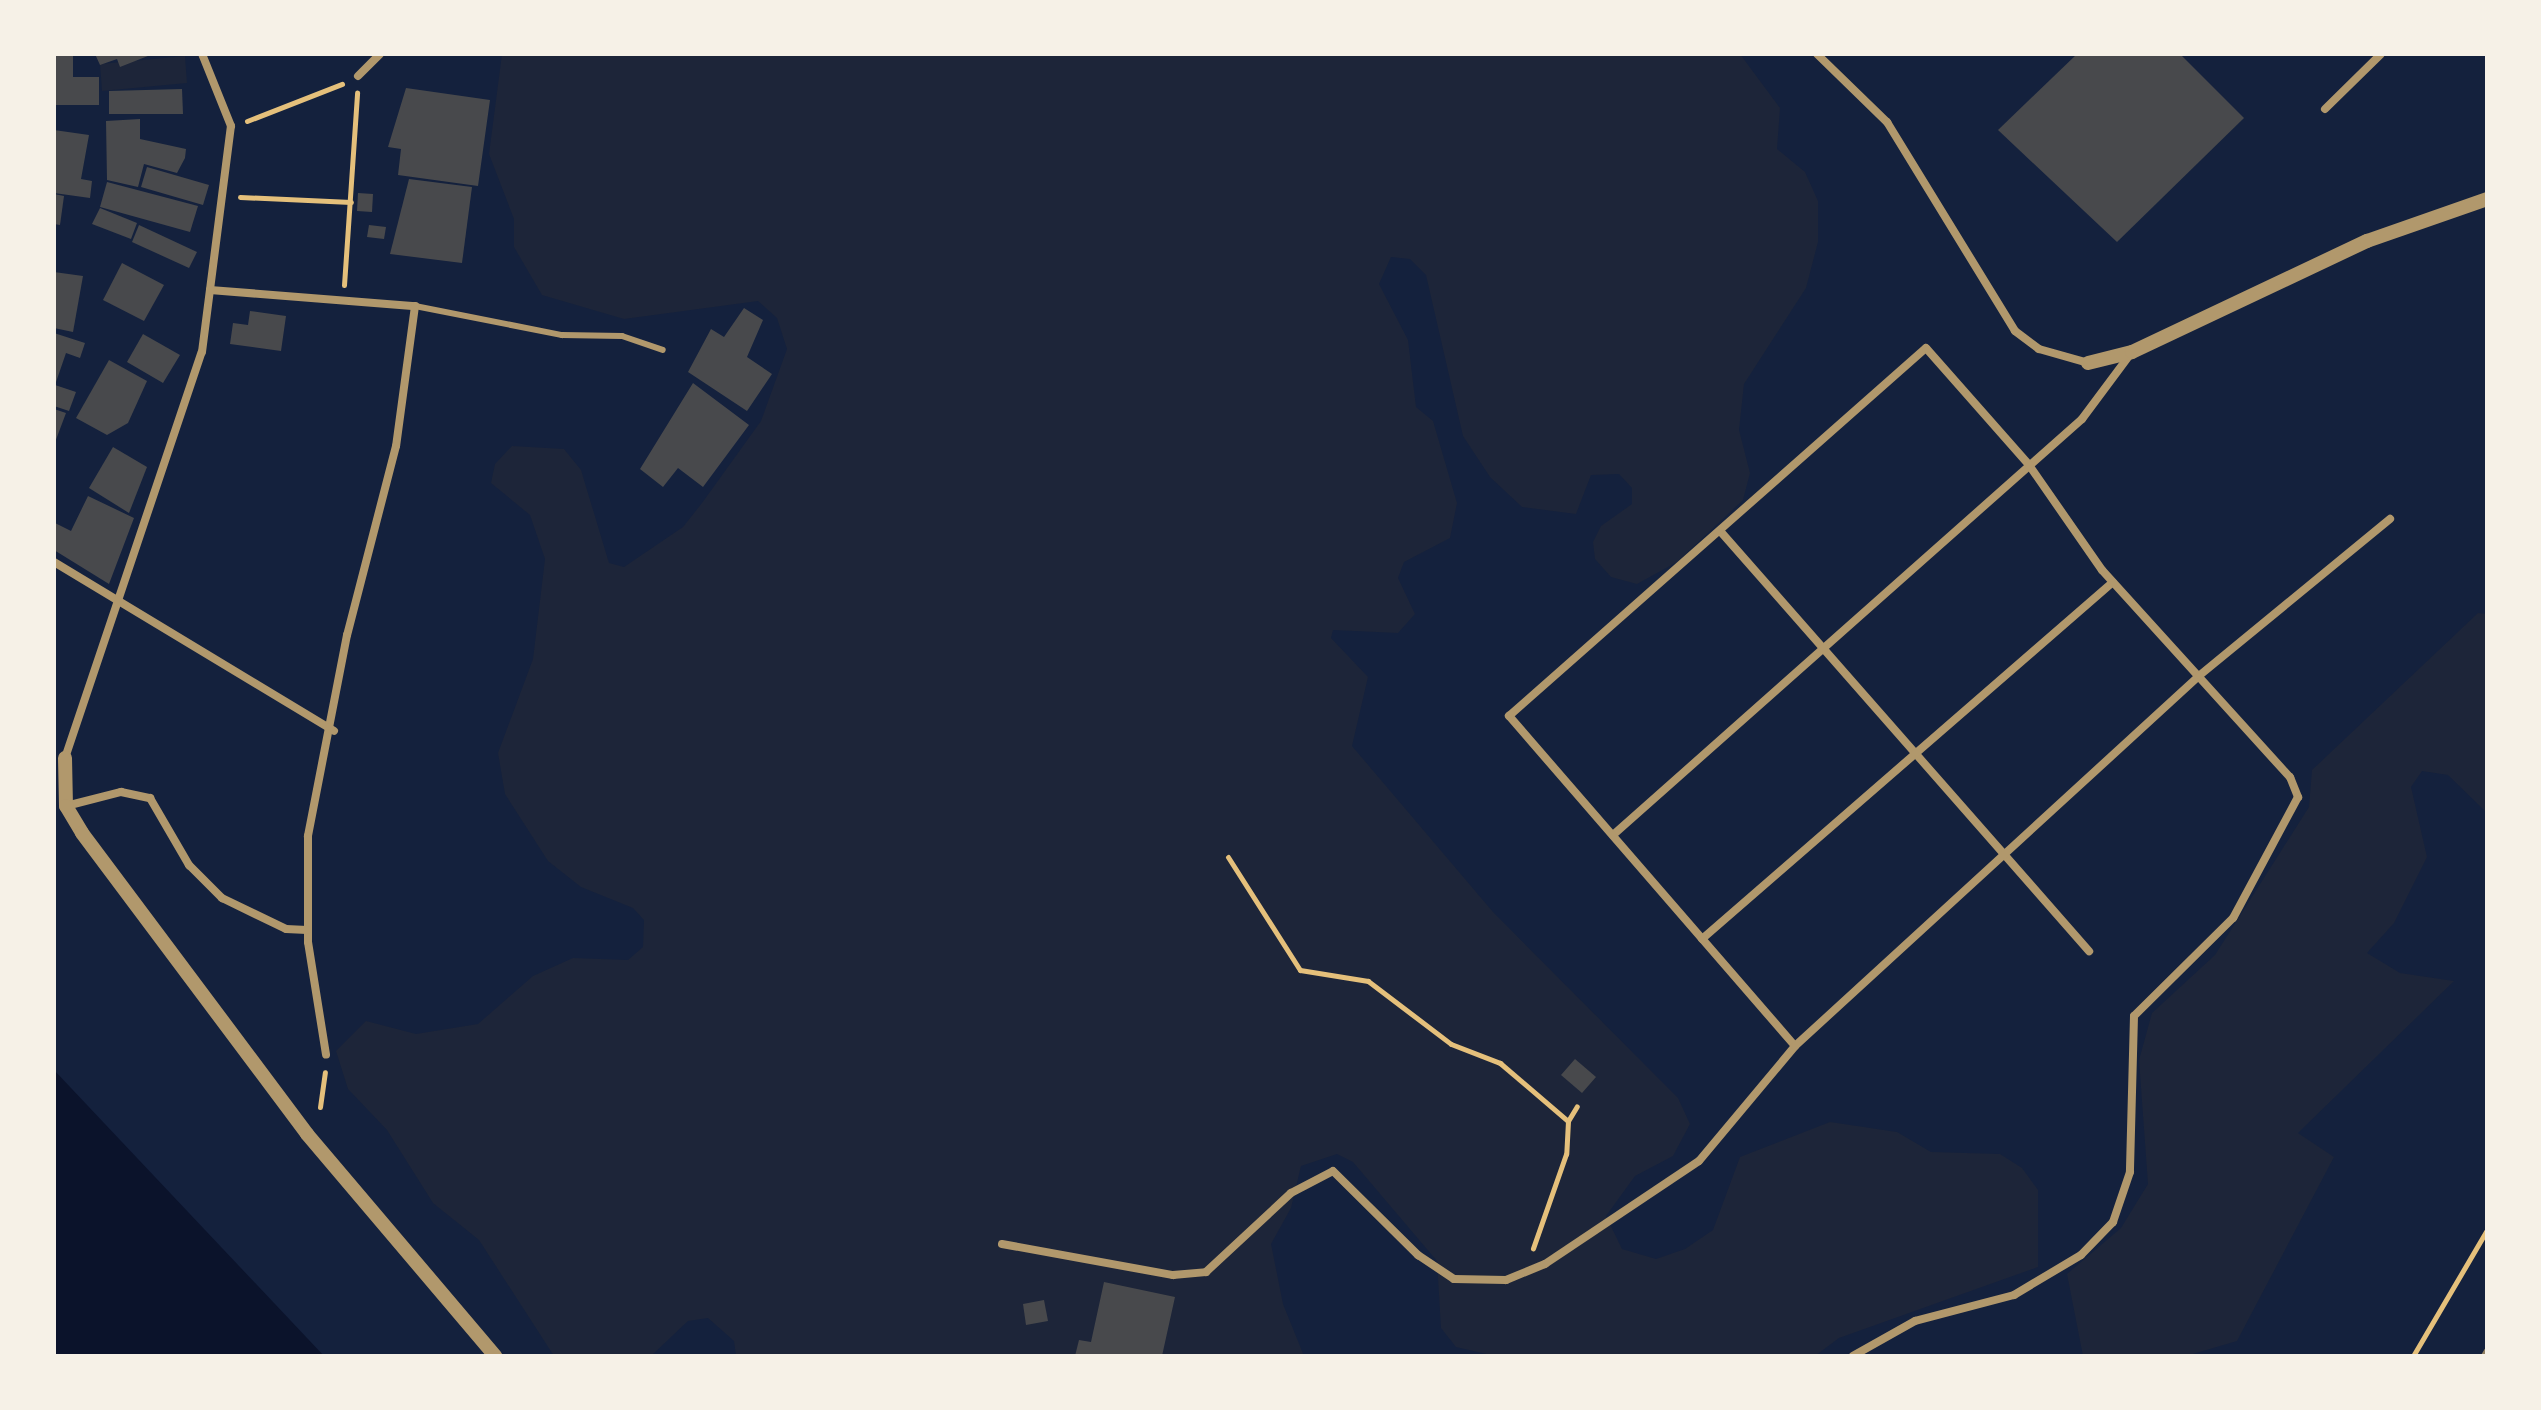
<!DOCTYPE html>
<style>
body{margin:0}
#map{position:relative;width:2541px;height:1410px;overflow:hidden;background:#14213d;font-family:"Nunito Sans",sans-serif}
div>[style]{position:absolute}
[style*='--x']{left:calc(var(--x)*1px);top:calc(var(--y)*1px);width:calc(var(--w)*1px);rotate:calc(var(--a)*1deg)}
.green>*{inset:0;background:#1d2539}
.water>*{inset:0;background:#0b132b}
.building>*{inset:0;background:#48494c}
.path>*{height:5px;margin:-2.5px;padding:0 2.5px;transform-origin:2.5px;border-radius:2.5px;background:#e5c07b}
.service>*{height:6px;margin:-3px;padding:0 3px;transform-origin:3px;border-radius:3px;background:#b1986c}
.minor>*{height:8px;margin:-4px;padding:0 4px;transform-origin:4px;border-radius:4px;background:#b1986c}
.tertiary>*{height:14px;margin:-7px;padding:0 7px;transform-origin:7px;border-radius:7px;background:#b1986c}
.rail>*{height:6px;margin:-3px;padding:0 3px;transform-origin:3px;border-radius:3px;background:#918062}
span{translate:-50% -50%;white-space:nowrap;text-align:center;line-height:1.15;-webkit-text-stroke:6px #f6f1e7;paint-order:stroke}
.frame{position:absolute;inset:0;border:56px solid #f6f1e7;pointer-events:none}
</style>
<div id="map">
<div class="green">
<div style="clip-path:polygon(502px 54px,1740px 54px,1780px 108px,1777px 149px,1805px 172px,1818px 201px,1818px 242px,1806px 288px,1744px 384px,1739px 430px,1750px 473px,1743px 500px,1677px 562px,1637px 584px,1611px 577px,1595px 559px,1593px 542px,1601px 526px,1632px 504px,1632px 488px,1619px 474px,1591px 475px,1576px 514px,1522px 507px,1490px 477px,1463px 436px,1426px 275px,1410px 259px,1391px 257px,1379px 284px,1408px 340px,1416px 407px,1433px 421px,1457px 503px,1450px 538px,1404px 562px,1398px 578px,1415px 614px,1398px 633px,1333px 630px,1331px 638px,1368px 677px,1352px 746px,1493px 912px,1678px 1098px,1690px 1124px,1673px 1156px,1635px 1176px,1606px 1216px,1622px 1249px,1656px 1259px,1685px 1249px,1713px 1230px,1740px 1157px,1830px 1122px,1897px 1132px,1931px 1152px,2000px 1154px,2022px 1168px,2038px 1190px,2038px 1267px,1839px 1338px,1815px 1356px,1495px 1356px,1456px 1347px,1441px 1328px,1437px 1261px,1353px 1162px,1337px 1154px,1301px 1166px,1291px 1208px,1271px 1244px,1283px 1304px,1304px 1356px,736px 1356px,734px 1341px,708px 1318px,688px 1321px,651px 1356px,554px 1356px,479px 1240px,433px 1203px,387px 1130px,348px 1089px,336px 1051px,366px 1021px,416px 1034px,478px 1024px,533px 976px,573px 958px,628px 960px,643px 947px,644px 920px,633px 908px,581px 887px,548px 861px,505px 794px,498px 753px,533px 659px,545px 559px,530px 515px,491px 483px,495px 464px,512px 446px,564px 449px,581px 470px,609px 563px,624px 567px,683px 527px,702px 503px,761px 421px,787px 349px,777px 318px,758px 301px,624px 319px,542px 295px,514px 247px,514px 219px,489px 154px)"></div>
<div style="clip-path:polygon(185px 56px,187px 83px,102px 91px,100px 64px)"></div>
<div style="clip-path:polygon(2478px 613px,2487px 614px,2487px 813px,2448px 775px,2422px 771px,2411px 787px,2427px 857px,2394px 923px,2367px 953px,2400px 973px,2454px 981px,2298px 1133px,2334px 1157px,2237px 1341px,2186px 1356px,2083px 1356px,2067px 1274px,2121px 1228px,2148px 1184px,2139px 1060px,2152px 1013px,2215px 955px,2309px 807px,2312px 770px)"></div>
</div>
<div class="water">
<div style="clip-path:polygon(54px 1070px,324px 1356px,54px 1356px)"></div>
</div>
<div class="building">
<div style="clip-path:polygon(95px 54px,153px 54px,120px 67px,117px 59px,100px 65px)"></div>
<div style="clip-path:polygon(2077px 54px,2180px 54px,2244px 118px,2117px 242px,1998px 130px)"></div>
<div style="clip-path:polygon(54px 56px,73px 56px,73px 77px,99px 77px,99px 105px,54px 105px)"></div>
<div style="clip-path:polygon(406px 88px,490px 100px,478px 186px,398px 175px,401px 149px,388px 147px)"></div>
<div style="clip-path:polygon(182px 89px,183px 114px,109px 114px,109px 91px)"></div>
<div style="clip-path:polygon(140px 119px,140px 139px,186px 149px,185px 158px,177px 173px,144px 164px,138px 187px,107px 180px,106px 121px)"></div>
<div style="clip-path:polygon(54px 130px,89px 135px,81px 179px,92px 181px,90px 198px,54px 193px)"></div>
<div style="clip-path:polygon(147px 167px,209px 185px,203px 205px,141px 187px)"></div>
<div style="clip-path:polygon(409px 179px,472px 187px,462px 263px,390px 254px)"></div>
<div style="clip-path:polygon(107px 182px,198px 206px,190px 232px,100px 207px)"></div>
<div style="clip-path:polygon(358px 193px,373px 194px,372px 212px,357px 211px)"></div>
<div style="clip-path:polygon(54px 194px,64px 196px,60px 225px,54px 224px)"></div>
<div style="clip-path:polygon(100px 208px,137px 223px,131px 239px,92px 224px)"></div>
<div style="clip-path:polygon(139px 225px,197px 252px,189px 268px,132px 242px)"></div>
<div style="clip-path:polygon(369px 225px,386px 227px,384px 239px,367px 237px)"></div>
<div style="clip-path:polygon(122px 263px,164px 285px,144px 321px,103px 300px)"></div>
<div style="clip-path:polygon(54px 272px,83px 276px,73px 332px,54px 328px)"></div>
<div style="clip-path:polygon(744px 308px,763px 320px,747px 357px,772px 374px,747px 411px,688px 372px,711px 329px,724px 337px)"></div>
<div style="clip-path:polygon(250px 311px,286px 316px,281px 351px,230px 344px,233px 323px,248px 325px)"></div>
<div style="clip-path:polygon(54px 333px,85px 343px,80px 358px,66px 353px,55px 385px,76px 392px,69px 411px,54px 406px)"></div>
<div style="clip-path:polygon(143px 334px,180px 355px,163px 383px,127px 362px)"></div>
<div style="clip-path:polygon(109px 360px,147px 381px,128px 423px,107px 435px,76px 418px)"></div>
<div style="clip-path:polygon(693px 383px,749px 425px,703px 487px,678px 468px,663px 487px,640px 469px)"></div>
<div style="clip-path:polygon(54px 409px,66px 413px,54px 445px)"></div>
<div style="clip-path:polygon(113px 447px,147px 467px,129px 513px,89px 488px)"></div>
<div style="clip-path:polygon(88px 496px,134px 518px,109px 584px,54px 550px,55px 523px,71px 531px)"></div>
<div style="clip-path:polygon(1575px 1059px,1596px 1077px,1582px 1093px,1561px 1075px)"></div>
<div style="clip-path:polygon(1104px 1282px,1175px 1297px,1162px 1356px,1075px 1356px,1079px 1340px,1091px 1342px)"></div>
<div style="clip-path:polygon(1044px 1300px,1048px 1321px,1026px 1325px,1023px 1304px)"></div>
</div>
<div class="path">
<div style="--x:247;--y:121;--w:102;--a:-21.3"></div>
<div style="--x:240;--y:197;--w:111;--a:2.6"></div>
<div style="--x:344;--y:285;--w:193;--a:-86.1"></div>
<div style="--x:1228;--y:857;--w:134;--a:57.5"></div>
<div style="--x:1300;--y:970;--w:69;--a:9.2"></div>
<div style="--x:1368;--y:981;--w:104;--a:37.2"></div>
<div style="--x:1451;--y:1044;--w:53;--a:21.2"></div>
<div style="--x:1500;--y:1063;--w:89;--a:40.5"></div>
<div style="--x:1568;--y:1121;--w:33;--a:93"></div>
<div style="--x:1566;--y:1154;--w:100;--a:109.3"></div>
<div style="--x:320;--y:1107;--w:35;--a:-82"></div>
<div style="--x:1568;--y:1121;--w:17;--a:-59"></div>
<div style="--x:2413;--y:1356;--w:146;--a:-59.6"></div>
</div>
<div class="service">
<div style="--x:415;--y:306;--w:150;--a:11.2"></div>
<div style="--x:562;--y:335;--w:60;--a:1"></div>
<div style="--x:622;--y:336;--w:43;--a:18.9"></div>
</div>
<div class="minor">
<div style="--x:1817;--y:54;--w:98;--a:44.2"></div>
<div style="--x:1887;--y:122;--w:245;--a:58.5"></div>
<div style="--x:2015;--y:331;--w:30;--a:37"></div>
<div style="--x:2039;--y:349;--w:51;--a:15.9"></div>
<div style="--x:358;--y:76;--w:31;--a:-45"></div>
<div style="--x:2325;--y:109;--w:78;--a:-44.5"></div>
<div style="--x:210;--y:290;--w:206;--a:4.5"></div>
<div style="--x:415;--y:306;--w:141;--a:97.7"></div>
<div style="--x:396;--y:446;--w:195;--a:104.5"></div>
<div style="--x:347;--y:635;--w:205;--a:101"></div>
<div style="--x:308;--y:836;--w:106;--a:90"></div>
<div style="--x:308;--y:942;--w:114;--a:80.9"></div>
<div style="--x:1721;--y:532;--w:558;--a:48.71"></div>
<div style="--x:54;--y:562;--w:327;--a:31.1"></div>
<div style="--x:65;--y:758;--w:428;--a:-71.4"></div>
<div style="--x:202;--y:352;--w:228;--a:-82.7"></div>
<div style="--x:231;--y:126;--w:78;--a:-111.9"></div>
<div style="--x:66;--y:806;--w:57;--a:-14.3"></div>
<div style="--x:121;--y:792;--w:30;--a:12"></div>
<div style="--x:150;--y:798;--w:78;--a:59.8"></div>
<div style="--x:189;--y:865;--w:47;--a:45"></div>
<div style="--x:222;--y:898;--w:71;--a:25.8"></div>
<div style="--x:286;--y:929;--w:21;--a:3"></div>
<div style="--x:1613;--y:835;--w:627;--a:-41.57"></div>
<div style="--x:2082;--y:419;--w:84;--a:-53.3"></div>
<div style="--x:1702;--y:939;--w:544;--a:-40.98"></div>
<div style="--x:1795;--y:1046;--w:437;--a:-130.9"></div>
<div style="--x:1509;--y:716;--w:556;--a:-41.43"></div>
<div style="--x:1926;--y:348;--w:156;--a:48.6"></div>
<div style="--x:2029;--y:465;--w:128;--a:55.2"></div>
<div style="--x:2102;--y:570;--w:280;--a:47.8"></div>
<div style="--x:2290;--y:777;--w:22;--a:68"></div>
<div style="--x:2298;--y:797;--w:137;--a:118.2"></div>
<div style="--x:2233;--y:918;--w:139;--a:135.3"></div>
<div style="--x:2134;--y:1016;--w:156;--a:91.5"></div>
<div style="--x:2130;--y:1172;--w:53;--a:108.8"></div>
<div style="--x:2113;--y:1222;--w:46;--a:134.1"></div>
<div style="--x:2081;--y:1255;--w:78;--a:149.2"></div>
<div style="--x:2014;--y:1295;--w:102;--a:165.3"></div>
<div style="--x:1915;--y:1321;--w:71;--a:150.6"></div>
<div style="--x:1002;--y:1244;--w:174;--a:10.3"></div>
<div style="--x:1173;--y:1275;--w:33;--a:-5"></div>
<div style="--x:1206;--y:1272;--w:116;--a:-42.9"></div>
<div style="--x:1291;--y:1193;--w:47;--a:-27.6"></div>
<div style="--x:1333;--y:1171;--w:120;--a:44.7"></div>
<div style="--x:1418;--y:1255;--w:43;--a:33.7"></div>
<div style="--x:1454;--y:1279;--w:52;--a:1.1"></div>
<div style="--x:1506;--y:1280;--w:42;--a:-22.3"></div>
<div style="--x:1545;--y:1264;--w:185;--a:-33.8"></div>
<div style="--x:1699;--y:1161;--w:150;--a:-50.1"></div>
<div style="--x:1795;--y:1046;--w:549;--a:-42.49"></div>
<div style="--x:2200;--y:675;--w:246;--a:-39.4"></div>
</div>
<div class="tertiary">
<div style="--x:2088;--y:363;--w:45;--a:-14"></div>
<div style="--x:2132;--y:352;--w:260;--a:-25.3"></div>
<div style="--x:2367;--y:241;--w:127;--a:-19.3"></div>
<div style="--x:65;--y:758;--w:48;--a:88.8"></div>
<div style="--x:66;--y:806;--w:31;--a:59"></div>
<div style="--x:82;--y:833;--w:376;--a:53.2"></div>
<div style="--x:307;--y:1134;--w:291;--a:49.7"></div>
</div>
<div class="rail">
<div style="--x:2484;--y:1356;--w:6;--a:-59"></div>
</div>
<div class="frame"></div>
</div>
